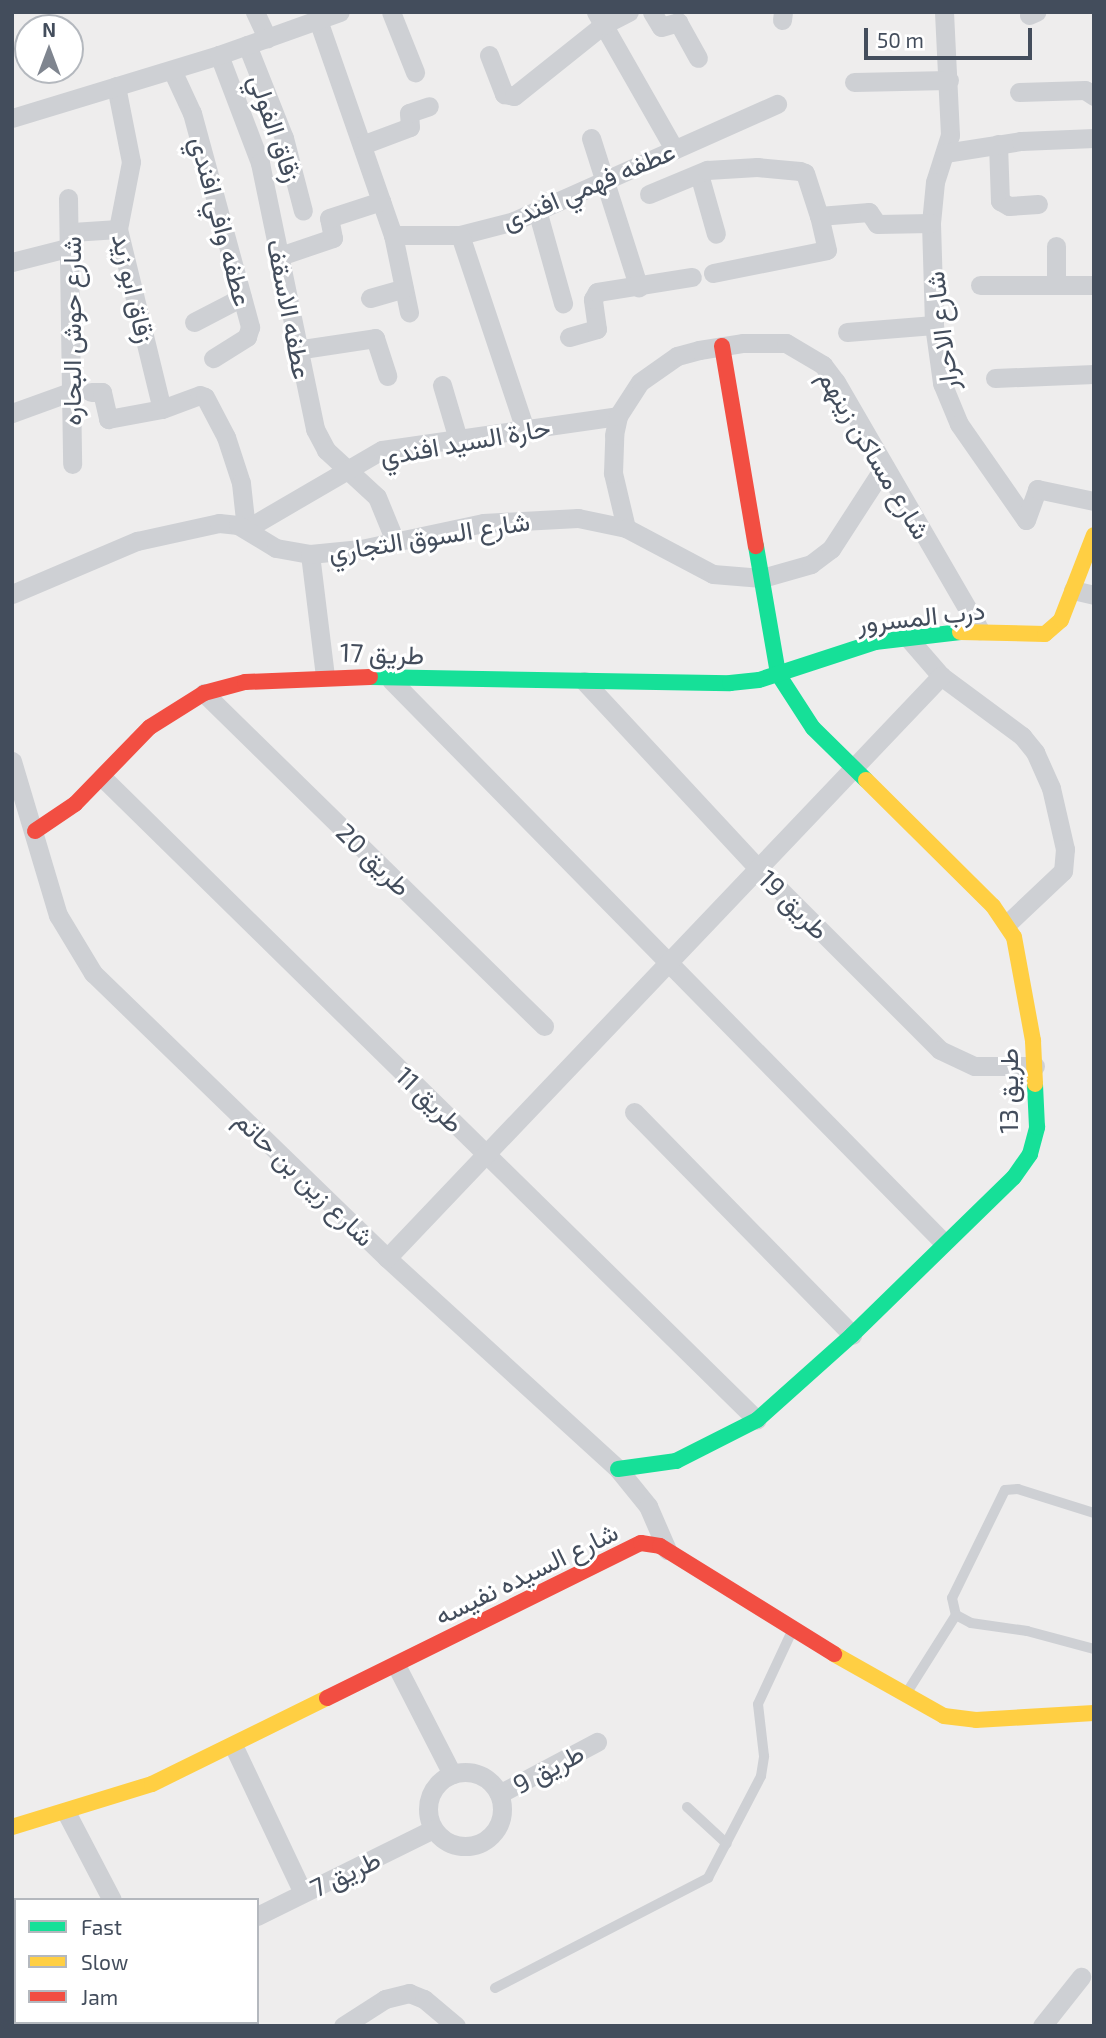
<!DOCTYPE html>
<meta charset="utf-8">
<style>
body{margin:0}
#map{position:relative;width:1106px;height:2038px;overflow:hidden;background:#eeeded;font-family:"Exo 2",Vazirmatn,sans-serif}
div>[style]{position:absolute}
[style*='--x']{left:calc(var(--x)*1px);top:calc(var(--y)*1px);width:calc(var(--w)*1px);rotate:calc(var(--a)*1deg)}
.lane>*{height:10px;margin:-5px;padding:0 5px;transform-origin:5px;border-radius:5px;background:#ced0d4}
.street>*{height:19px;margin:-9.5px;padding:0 9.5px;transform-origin:9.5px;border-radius:9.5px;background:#ced0d4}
.street>.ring{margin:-9.5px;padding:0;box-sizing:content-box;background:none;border:19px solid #ced0d4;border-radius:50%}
.fast>*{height:16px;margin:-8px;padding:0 8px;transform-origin:8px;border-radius:8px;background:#16e098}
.slow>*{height:16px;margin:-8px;padding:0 8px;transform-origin:8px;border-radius:8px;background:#ffcf43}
.jam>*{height:16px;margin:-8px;padding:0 8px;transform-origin:8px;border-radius:8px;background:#f24e42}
span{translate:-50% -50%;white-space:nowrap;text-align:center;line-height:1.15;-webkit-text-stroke:6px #fff;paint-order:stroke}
.street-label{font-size:26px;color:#434d5c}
.frame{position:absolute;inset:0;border:14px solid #434d5c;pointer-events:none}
.legend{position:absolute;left:14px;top:1898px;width:245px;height:126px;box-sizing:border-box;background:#fff;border:2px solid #b4b8be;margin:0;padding:9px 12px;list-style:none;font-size:21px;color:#434d5c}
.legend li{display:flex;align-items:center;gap:14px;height:35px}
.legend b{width:35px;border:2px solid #b4b8be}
.north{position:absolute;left:14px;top:14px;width:70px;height:70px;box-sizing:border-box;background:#fff;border:2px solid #b4b8be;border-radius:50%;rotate:0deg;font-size:19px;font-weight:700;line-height:28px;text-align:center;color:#434d5c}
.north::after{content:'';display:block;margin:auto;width:24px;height:32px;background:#7f858f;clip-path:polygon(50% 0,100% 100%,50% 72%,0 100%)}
.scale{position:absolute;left:864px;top:28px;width:168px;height:32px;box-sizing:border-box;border:4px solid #434d5c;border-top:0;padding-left:9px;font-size:21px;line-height:24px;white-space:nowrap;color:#434d5c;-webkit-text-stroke:5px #fff;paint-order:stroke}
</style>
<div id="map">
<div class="lane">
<div style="--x:1094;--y:1513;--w:80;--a:-162.5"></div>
<div style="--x:1018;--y:1489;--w:13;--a:176"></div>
<div style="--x:1005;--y:1490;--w:120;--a:116.1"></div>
<div style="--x:952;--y:1598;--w:17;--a:77"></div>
<div style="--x:956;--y:1615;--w:17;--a:28"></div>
<div style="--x:971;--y:1623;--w:57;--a:8.1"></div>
<div style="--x:1027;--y:1631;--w:69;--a:15"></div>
<div style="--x:906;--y:1694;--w:93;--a:-57.7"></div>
<div style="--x:687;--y:1807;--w:54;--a:42.8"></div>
<div style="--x:495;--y:1988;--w:240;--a:-27.3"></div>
<div style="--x:708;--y:1878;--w:115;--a:-62.5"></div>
<div style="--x:761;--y:1776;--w:20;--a:-81"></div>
<div style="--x:764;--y:1756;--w:52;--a:-96.6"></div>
<div style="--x:758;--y:1704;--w:81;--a:-65"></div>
</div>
<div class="street">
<div style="--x:255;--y:12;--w:29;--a:65"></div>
<div style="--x:391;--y:12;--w:65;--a:68.2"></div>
<div style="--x:596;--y:12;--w:158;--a:60.3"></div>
<div style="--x:652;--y:12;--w:17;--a:59"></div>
<div style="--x:661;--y:27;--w:18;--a:-16"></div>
<div style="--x:678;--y:22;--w:41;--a:60.9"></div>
<div style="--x:944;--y:12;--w:123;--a:87.2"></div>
<div style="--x:950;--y:135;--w:49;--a:107.7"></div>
<div style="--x:935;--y:182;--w:41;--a:95.6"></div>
<div style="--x:931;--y:223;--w:102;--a:88.3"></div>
<div style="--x:934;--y:325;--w:59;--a:82.1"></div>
<div style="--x:942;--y:383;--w:44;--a:67.5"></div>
<div style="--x:959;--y:424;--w:117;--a:55.1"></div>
<div style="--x:1026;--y:520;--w:33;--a:-70"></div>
<div style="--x:1037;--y:489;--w:58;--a:11.9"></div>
<div style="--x:1029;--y:15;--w:8;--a:-23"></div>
<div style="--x:318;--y:20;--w:228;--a:70.8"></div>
<div style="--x:393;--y:235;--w:79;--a:78.3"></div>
<div style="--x:782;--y:20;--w:8;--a:-83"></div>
<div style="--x:247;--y:45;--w:100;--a:68.3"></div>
<div style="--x:284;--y:138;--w:75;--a:75.4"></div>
<div style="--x:219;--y:55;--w:116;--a:69.2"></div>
<div style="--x:260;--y:163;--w:272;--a:78.3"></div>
<div style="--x:315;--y:429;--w:24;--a:62"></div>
<div style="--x:326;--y:450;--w:69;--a:42.7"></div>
<div style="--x:377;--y:497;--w:48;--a:67.8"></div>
<div style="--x:489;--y:55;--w:42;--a:69"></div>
<div style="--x:504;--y:94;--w:10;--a:11"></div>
<div style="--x:514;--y:96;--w:114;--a:-38.6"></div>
<div style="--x:603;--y:25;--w:29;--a:-27"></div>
<div style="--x:172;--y:70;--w:47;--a:65.1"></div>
<div style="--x:192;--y:113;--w:222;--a:74.8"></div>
<div style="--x:250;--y:327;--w:10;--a:107"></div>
<div style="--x:247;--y:337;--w:40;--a:148"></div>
<div style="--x:854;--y:82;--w:95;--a:-1.2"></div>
<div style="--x:116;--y:86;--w:77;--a:78.8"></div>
<div style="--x:131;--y:162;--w:68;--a:101"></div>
<div style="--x:118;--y:229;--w:185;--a:76.3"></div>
<div style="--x:1019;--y:92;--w:66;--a:-1.7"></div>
<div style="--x:1085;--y:90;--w:11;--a:34"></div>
<div style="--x:12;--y:118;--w:216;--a:-16.9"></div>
<div style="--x:219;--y:55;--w:128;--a:-19.6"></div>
<div style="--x:591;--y:138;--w:157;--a:72.3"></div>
<div style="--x:998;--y:144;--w:57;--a:88"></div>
<div style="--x:1000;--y:201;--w:10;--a:29"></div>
<div style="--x:1009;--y:206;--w:29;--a:-4"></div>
<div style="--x:362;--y:145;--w:51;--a:-20.6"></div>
<div style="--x:410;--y:127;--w:14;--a:-94"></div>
<div style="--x:409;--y:113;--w:21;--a:-19"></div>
<div style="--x:945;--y:153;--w:77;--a:-9"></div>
<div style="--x:1021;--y:141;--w:73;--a:-2.4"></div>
<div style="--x:699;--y:174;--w:62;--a:74.2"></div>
<div style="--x:649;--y:194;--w:63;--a:-22.5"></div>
<div style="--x:707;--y:170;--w:50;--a:-3.4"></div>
<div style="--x:757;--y:167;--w:43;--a:5.3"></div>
<div style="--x:800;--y:171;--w:5;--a:22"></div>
<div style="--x:805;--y:173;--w:45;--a:72"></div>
<div style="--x:819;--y:216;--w:50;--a:-4.6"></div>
<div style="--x:869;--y:212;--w:14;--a:56"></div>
<div style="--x:877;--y:224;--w:54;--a:-1.1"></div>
<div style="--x:68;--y:198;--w:266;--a:89.1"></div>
<div style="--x:537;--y:210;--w:97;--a:74.4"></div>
<div style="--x:72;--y:232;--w:46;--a:-3.7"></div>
<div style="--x:393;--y:235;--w:67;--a:0"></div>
<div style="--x:460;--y:235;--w:56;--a:-14.5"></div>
<div style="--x:514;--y:221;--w:288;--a:-24"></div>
<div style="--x:460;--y:235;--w:205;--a:71.5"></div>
<div style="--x:1056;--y:246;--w:39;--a:90"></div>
<div style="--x:280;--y:256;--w:56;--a:-18.8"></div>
<div style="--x:333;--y:238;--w:20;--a:-101"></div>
<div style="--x:329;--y:218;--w:55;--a:-18.1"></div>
<div style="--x:12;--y:262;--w:61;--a:-14.3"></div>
<div style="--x:713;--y:273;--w:116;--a:-11.4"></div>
<div style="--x:827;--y:250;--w:35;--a:-103"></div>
<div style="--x:980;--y:285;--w:114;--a:0"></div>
<div style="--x:370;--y:298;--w:35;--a:-16"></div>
<div style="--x:194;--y:322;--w:54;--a:-27.5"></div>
<div style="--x:847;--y:332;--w:87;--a:-4.6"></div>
<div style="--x:569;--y:337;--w:29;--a:-16"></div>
<div style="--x:597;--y:329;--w:30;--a:-98"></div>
<div style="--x:593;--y:299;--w:8;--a:-60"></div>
<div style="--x:597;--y:292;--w:96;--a:-9"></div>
<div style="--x:296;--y:350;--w:80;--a:-8.6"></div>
<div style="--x:375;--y:338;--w:40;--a:72"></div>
<div style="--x:995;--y:378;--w:99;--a:-2.3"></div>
<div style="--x:442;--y:385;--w:56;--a:73.5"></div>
<div style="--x:91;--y:392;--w:11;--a:0"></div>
<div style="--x:102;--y:392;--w:28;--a:77"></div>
<div style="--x:108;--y:419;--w:55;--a:-10.5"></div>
<div style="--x:162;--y:409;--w:40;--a:-20.2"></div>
<div style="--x:200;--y:395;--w:5;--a:22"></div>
<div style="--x:205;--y:397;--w:45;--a:62.3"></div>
<div style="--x:226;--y:437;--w:48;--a:71.9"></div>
<div style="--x:241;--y:483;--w:46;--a:83.8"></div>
<div style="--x:246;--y:529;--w:157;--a:-30.2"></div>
<div style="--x:382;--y:450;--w:238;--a:-8.2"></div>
<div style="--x:12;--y:413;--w:62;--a:-19.9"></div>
<div style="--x:626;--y:528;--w:57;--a:-103.3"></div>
<div style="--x:613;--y:473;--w:38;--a:-88"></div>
<div style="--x:614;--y:435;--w:19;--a:-78"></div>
<div style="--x:618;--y:416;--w:40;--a:-57.1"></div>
<div style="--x:640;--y:382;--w:45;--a:-35.1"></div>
<div style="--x:677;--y:356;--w:23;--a:-15"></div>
<div style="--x:699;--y:350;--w:45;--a:-9"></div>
<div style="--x:743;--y:343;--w:43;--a:0"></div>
<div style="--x:786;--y:343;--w:43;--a:30.7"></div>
<div style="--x:823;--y:365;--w:21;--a:53"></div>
<div style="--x:836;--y:382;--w:287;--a:59.9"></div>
<div style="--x:310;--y:554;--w:123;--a:83"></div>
<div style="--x:1073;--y:590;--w:22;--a:13"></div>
<div style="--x:12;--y:594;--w:136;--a:-23"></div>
<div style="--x:137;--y:541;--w:84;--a:-12.4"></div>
<div style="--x:219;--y:523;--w:19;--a:6"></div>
<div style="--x:238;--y:525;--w:44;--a:31.2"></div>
<div style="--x:276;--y:548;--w:35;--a:10"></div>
<div style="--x:310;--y:554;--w:51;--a:-5.6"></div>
<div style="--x:361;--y:549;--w:125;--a:-12"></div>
<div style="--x:483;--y:523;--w:95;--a:-3"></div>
<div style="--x:578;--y:518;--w:49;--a:11.8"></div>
<div style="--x:626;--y:528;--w:98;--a:27.9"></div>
<div style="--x:713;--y:574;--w:49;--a:4.7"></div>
<div style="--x:762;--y:578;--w:51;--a:-15.9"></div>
<div style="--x:811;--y:564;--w:25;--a:-37"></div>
<div style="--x:831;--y:549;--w:98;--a:-57.1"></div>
<div style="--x:909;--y:639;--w:49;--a:49.1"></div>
<div style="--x:941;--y:676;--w:101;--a:36.5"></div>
<div style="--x:1022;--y:736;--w:21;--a:51"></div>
<div style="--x:1035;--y:752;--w:39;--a:66"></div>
<div style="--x:1051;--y:788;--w:63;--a:77.1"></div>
<div style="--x:1065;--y:849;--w:22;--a:95"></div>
<div style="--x:1063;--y:871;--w:77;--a:136.6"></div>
<div style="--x:391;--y:680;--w:788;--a:45.51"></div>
<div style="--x:584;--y:681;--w:255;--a:47.1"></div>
<div style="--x:758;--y:868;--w:257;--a:45"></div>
<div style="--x:940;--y:1050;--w:38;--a:25"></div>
<div style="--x:975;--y:1066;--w:60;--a:0"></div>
<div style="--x:204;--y:693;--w:476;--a:44.4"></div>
<div style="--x:12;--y:761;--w:161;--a:73.4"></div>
<div style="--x:58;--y:915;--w:68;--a:58.9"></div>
<div style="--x:93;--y:973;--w:409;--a:44.1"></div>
<div style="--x:387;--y:1258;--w:313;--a:42.4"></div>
<div style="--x:618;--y:1469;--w:48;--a:51"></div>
<div style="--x:648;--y:1506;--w:48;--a:66.6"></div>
<div style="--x:103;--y:778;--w:916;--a:44.47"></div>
<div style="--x:634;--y:1112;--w:312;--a:45.6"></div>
<div style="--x:387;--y:1258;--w:804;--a:-46.41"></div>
<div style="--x:396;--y:1665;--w:123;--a:62.8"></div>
<div style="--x:234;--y:1747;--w:161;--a:64.7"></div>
<div class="ring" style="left:428px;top:1772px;width:55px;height:55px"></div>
<div style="--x:499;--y:1794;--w:111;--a:-28"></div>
<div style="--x:66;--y:1812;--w:99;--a:62.4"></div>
<div style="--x:257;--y:1916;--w:196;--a:-26.3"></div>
<div style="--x:12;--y:2023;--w:12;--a:14"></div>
<div style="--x:46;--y:2026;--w:8;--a:-30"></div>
<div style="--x:343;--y:2026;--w:50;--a:-32.7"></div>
<div style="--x:385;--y:1999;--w:25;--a:-14"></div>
<div style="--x:409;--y:1993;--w:16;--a:22"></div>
<div style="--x:424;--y:1999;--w:42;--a:40.2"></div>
<div style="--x:1042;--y:2026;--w:63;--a:-51.5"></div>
</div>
<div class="fast">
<div style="--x:756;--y:546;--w:130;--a:80.2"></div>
<div style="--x:778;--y:674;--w:64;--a:57.1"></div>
<div style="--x:813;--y:728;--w:74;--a:44.5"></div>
<div style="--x:370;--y:677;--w:360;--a:1"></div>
<div style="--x:730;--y:683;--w:29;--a:-6"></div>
<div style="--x:759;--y:680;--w:122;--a:-18.1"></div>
<div style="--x:875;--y:642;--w:86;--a:-6.7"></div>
<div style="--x:618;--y:1469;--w:59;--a:-7.9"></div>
<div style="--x:676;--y:1461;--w:91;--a:-26.8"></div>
<div style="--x:757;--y:1420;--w:127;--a:-41.8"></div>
<div style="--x:852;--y:1335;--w:226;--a:-44.3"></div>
<div style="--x:1014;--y:1177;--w:28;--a:-55"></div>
<div style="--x:1030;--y:1154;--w:28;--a:-75"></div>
<div style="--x:1037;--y:1127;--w:43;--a:-92.7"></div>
</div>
<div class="slow">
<div style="--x:960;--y:632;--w:85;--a:1.3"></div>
<div style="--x:1045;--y:634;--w:21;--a:-41"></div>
<div style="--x:1061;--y:620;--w:91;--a:-68.8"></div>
<div style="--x:866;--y:780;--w:179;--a:44.8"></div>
<div style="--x:993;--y:906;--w:37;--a:56"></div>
<div style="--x:1014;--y:937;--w:106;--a:79.6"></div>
<div style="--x:1033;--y:1041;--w:43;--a:87.3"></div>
<div style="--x:834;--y:1654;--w:126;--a:29.4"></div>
<div style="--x:944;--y:1716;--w:32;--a:7"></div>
<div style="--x:976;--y:1720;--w:118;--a:-3.4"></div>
<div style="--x:12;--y:1827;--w:146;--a:-17.1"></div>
<div style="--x:152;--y:1784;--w:195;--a:-26.2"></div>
</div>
<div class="jam">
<div style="--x:722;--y:346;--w:203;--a:80.4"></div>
<div style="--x:35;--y:831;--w:48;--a:-34"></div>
<div style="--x:75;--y:804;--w:107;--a:-45.8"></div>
<div style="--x:150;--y:727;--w:64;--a:-32.2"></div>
<div style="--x:204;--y:693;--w:42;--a:-15"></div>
<div style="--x:245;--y:682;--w:125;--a:-2.3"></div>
<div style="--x:327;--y:1698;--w:350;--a:-26.3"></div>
<div style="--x:641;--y:1543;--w:19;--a:9"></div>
<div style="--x:660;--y:1546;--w:205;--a:31.8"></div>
</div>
<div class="street-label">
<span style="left:276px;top:128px;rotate:71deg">زقاق الفولي</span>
<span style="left:588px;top:185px;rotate:-23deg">عطفه فهمي افندى</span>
<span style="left:222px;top:221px;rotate:75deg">عطفه وافي افندي</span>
<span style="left:134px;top:288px;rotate:77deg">زقاق ابو زيد</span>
<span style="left:290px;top:309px;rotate:79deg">عطفه الاسقف</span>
<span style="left:71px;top:331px;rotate:-90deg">شارع حوش البحاره</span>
<span style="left:941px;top:331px;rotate:-97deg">شارع الاحرار</span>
<span style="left:465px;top:441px;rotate:-10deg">حارة السيد افندي</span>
<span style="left:875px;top:454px;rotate:59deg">شارع مساكن زينهم</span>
<span style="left:429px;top:536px;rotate:-9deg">شارع السوق التجاري</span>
<span style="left:921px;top:616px;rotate:-6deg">درب المسرور</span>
<span style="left:382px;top:653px;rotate:2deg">طريق 17</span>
<span style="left:374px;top:859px;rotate:44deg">طريق 20</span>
<span style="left:794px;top:904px;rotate:45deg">طريق 19</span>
<span style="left:1008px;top:1091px;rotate:-90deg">طريق 13</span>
<span style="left:430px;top:1099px;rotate:44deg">طريق 11</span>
<span style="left:305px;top:1178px;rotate:44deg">شارع زين بن حاتم</span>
<span style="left:526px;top:1573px;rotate:-26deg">شارع السيده نفيسه</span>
<span style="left:548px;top:1768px;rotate:-28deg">طريق 9</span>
<span style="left:345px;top:1873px;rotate:-26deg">طريق 7</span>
</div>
<div class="frame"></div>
<ul class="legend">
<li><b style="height:9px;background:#16e098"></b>Fast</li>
<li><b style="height:9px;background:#ffcf43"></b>Slow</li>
<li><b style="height:9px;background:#f24e42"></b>Jam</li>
</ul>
<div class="north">N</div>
<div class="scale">50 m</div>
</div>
